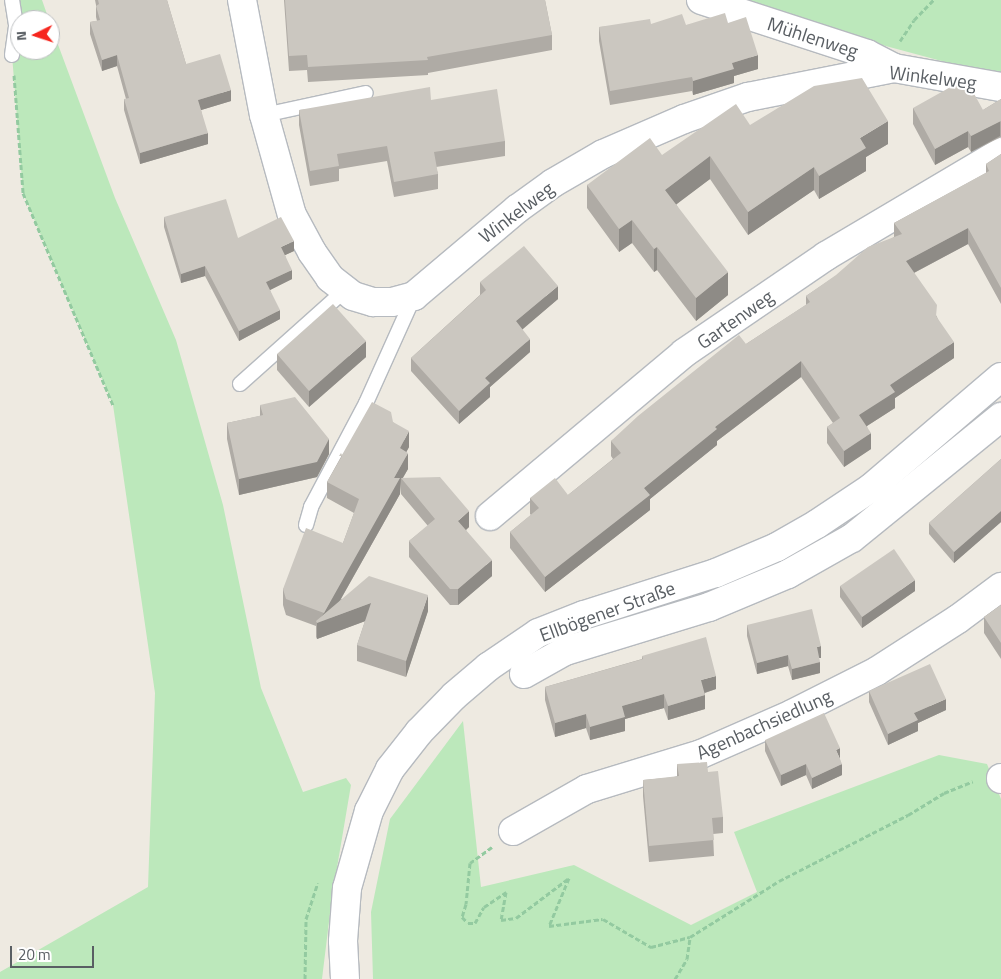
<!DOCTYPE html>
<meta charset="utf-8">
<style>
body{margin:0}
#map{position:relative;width:1001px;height:979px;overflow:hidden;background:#eeeae1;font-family:"Titillium Web",sans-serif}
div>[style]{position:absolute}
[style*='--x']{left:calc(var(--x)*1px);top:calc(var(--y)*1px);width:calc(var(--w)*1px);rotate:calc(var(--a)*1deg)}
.green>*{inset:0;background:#bce8bb}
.path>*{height:3px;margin-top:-1.5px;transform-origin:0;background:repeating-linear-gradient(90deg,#93caa0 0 5px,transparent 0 7.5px)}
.roads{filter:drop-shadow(1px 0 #b6babf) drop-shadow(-1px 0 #b6babf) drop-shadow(0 1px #b6babf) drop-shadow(0 -1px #b6babf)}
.service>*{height:14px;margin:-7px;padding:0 7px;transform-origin:7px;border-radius:7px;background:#fff}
.minor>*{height:28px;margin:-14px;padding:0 14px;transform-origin:14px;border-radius:14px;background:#fff}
.secondary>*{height:28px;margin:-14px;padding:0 14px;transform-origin:14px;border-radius:14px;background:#fff}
.wall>*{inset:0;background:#afaba5}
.shaded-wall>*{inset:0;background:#8e8b86}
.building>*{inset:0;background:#cbc7c0}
span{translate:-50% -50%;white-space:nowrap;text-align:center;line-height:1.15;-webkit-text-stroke:4px #fff;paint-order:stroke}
.street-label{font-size:19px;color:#595e63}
.north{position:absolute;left:10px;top:10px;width:50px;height:50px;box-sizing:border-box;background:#fff;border:1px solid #bdbfc1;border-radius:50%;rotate:266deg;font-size:14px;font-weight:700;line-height:20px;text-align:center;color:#595e63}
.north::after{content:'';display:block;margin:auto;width:18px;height:22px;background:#f6261e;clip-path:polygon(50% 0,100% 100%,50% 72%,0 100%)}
.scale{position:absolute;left:10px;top:946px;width:84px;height:22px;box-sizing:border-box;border:2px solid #595e63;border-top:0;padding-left:6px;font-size:15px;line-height:18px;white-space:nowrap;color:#595e63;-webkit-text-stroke:4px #fff;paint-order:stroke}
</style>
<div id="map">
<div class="green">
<div style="clip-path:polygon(12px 0,42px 0,49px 20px,20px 20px,20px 50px,50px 50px,50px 23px,115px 198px,176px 340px,223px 505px,261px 688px,303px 792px,346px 778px,351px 785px,332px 897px,322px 979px,0 979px,0 972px,148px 887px,155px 693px,113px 405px,23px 193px,12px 55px)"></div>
<div style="clip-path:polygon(715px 0,1001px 0,1001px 77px)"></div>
<div style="clip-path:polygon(463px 721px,481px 887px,574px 865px,691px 925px,757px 892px,734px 832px,939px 755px,987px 764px,1001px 799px,1001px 979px,373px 979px,371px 912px,390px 819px)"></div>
</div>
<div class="path">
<div style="--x:900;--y:41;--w:25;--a:-56"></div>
<div style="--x:914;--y:20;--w:28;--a:-46"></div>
<div style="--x:14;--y:75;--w:118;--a:85.6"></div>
<div style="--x:23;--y:193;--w:230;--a:67"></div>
<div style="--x:492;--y:847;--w:27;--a:144"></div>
<div style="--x:470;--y:863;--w:41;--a:95.6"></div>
<div style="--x:466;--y:904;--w:14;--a:107"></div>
<div style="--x:462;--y:917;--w:8;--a:45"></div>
<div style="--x:468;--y:923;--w:7;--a:0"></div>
<div style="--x:475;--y:923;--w:18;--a:-61"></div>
<div style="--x:484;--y:907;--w:27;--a:-34"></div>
<div style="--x:506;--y:892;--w:28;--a:100"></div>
<div style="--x:501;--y:920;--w:15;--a:-8"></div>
<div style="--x:516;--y:918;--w:66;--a:-37"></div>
<div style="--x:569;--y:878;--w:52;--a:112.6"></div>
<div style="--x:549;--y:926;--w:54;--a:-7.4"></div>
<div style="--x:603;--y:919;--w:56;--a:30.3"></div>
<div style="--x:651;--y:947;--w:40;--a:-14.4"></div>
<div style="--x:690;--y:937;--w:105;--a:-32.2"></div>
<div style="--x:779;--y:881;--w:145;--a:-27.1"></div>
<div style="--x:908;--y:815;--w:42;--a:-31.4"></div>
<div style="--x:944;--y:793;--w:31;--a:-22"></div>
<div style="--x:305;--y:979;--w:60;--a:-89"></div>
<div style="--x:306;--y:919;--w:38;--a:-72"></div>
<div style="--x:675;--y:979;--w:23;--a:-59"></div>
<div style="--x:687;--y:959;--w:22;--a:-82"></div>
</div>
<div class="roads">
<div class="service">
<div style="--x:12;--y:55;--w:30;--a:-82"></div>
<div style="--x:16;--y:25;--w:25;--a:-99"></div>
<div style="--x:264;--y:115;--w:104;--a:-12.2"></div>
<div style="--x:240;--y:384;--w:141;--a:-41.8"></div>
<div style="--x:306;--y:525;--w:19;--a:-74"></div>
<div style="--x:311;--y:507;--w:118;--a:-62.1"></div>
<div style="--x:366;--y:403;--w:117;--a:-65.8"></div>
</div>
<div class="minor">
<div style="--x:242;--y:0;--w:117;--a:79.2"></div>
<div style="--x:264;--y:115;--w:104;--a:74.4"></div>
<div style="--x:292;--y:215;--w:42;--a:61.6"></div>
<div style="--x:312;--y:252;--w:32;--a:55"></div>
<div style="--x:330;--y:278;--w:29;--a:38"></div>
<div style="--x:353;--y:296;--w:21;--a:17"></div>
<div style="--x:373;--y:302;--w:19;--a:0"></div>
<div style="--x:392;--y:302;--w:23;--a:-15"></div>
<div style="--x:414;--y:296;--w:135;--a:-40.2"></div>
<div style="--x:517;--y:209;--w:44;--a:-35.8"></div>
<div style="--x:553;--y:183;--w:58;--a:-30.1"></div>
<div style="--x:603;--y:154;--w:88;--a:-23.4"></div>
<div style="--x:684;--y:119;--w:68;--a:-19"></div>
<div style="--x:748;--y:97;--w:149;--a:-11.2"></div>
<div style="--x:894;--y:68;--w:109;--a:10.1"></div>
<div style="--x:701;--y:0;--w:175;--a:18"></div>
<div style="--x:867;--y:54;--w:30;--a:27"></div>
<div style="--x:490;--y:516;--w:253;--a:-40"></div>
<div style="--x:684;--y:353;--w:172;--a:-34.3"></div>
<div style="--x:826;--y:256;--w:204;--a:-30.7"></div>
<div style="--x:524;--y:674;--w:47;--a:-29.3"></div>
<div style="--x:565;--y:651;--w:151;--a:-17"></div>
<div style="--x:709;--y:607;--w:86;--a:-22.7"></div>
<div style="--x:788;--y:574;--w:73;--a:-29.4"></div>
<div style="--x:852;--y:538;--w:192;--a:-39.1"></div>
<div style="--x:1001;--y:778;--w:1;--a:90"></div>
<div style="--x:513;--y:831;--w:85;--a:-29.6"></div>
<div style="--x:587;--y:789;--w:119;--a:-17.1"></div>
<div style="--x:701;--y:754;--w:99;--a:-23.7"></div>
<div style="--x:792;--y:714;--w:95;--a:-26.8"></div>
<div style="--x:877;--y:671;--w:96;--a:-32.7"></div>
<div style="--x:958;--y:619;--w:54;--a:-36.7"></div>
</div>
<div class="secondary">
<div style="--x:345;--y:979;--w:38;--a:-93"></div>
<div style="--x:343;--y:941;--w:53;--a:-85.7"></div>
<div style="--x:347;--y:888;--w:80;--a:-74.1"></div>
<div style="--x:369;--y:811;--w:47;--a:-63.4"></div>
<div style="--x:390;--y:769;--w:47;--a:-51.9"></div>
<div style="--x:419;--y:732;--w:50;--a:-45.8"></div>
<div style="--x:454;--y:696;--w:45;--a:-40.5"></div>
<div style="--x:488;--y:667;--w:60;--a:-34.2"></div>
<div style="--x:538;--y:633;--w:49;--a:-21.4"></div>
<div style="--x:584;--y:615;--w:139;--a:-17.7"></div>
<div style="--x:716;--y:573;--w:66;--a:-23.1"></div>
<div style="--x:777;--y:547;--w:46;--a:-29.9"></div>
<div style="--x:817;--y:524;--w:65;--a:-33.7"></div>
<div style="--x:871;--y:488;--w:171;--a:-40.5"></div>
</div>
</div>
<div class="wall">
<div style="clip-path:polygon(95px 0,167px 0,186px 64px,231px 101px,201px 110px,208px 144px,140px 164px,124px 110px,124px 99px,126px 99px,117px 66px,102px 71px,90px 34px,90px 22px,97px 21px,96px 17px,96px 5px)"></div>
<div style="clip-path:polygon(284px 0,545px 0,552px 35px,552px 50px,428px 73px,428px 75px,308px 82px,307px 70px,289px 71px)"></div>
<div style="clip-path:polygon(728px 23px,758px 69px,734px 76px,734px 83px,693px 95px,692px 91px,610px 105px,599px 41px,599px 27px,651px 24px,686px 25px)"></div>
<div style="clip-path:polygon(1001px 99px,1001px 137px,971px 152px,968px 147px,935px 165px,913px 124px,913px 108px,983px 110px)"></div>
<div style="clip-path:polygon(431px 100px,505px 141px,505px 156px,436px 167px,438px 174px,438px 189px,394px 197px,387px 161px,339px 169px,339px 181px,310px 186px,299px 125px,299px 110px)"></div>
<div style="clip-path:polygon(750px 125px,888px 144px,866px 157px,866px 171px,819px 199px,814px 190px,748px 235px,710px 179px,676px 204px,728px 295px,696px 321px,657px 270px,654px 272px,632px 243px,619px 252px,587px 208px,587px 185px)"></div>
<div style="clip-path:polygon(1001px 154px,1001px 304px,968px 244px,914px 273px,937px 317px,954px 358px,895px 398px,895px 408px,867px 426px,871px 449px,844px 467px,827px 443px,827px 427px,833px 423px,801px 377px,717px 441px,717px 445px,650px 499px,650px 510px,545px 592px,510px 548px,510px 532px,531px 515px,530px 514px,530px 498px,568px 495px,613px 459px,611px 456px,611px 441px,746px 344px,806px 305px,806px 296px,894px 237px,894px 223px,986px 173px,986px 164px)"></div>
<div style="clip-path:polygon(164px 217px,238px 238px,294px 251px,285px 255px,292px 279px,270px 290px,280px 319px,239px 341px,205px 276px,181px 283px,164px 227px)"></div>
<div style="clip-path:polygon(480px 282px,558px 299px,522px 329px,530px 352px,490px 387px,490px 397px,459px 424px,411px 371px,411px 358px,480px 295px)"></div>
<div style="clip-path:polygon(277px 354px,366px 357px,309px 407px,277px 370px)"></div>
<div style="clip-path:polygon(260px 405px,329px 454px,317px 477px,239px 495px,227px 439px,227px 423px,260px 416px)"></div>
<div style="clip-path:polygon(393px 422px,409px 447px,406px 452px,408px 469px,403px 478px,469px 527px,466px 530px,492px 576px,458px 605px,450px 605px,409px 557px,409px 541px,428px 526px,401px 494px,401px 481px,400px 494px,341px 599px,428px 611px,406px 677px,357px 661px,357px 645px,365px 621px,317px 639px,316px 637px,316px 626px,286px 615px,283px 605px,283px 589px,343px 543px,354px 513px,327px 498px,327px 482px,342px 455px)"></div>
<div style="clip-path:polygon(1001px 459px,1001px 522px,954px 563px,929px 534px,929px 523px)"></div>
<div style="clip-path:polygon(840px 586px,915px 591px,862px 628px,840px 597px)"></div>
<div style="clip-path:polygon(1001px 605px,1001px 659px,984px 633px,984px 617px)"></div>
<div style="clip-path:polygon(747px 625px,821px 658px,819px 658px,820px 673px,792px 680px,788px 666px,757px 674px,747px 636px)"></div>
<div style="clip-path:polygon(642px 656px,716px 689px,705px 693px,705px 709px,668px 720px,664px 708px,625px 719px,625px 731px,590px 740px,586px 728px,555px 737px,545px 700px,545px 687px,642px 659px)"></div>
<div style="clip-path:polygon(869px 691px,946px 710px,918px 723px,918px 731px,888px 745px,869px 702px)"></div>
<div style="clip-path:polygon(765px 740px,840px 759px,842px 775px,812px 789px,806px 775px,781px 786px,765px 751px)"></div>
<div style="clip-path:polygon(677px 764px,723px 817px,723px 833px,713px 834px,714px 856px,649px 862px,643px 796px,643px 780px,677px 777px)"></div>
</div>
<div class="shaded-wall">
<div style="clip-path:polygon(117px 55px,117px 66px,102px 71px,102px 60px)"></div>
<div style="clip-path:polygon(758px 55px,758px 69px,734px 76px,734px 83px,693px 95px,693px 81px,732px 63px)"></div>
<div style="clip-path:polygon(231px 90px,231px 101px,198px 111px,198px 100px)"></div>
<div style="clip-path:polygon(888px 121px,888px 144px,866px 157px,866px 171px,819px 199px,819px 176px,860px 138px)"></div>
<div style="clip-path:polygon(1000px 121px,1000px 136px,971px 152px,971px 136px)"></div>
<div style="clip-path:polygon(968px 131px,968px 147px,935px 165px,935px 149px)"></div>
<div style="clip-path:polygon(208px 133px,208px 144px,140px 164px,140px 153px)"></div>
<div style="clip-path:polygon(710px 156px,710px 179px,665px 213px,665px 190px)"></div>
<div style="clip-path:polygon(814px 167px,814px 190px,748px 235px,748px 212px)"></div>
<div style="clip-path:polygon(632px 220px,632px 243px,619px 252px,619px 229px)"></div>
<div style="clip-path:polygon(968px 228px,968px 244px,906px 277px,906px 261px)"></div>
<div style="clip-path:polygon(294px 241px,294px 251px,281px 257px,281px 247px)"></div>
<div style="clip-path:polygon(657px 247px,657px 270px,654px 272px,654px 249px)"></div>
<div style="clip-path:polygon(205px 266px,205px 276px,181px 283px,181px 274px)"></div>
<div style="clip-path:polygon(292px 270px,292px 279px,266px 292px,266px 282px)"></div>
<div style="clip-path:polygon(728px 272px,728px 295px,696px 321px,696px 298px)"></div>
<div style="clip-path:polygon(558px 286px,558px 299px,516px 335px,516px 321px)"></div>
<div style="clip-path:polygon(280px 310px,280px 319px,239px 341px,239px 331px)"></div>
<div style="clip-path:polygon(530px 339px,530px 352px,490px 387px,490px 397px,459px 424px,459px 411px,485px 378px)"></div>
<div style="clip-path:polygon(366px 341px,366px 357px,309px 407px,309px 391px)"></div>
<div style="clip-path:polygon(954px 342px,954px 358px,895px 398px,895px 408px,859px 431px,859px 415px,890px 385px)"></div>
<div style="clip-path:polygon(801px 361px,801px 377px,717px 441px,717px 445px,650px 499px,650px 510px,545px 592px,545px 577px,644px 488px,715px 427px)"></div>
<div style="clip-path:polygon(409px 431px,409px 447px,400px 464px,400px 448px)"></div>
<div style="clip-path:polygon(871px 433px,871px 449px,844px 467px,844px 451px)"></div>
<div style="clip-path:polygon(329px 439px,329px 454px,317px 477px,239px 495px,239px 479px)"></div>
<div style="clip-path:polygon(408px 453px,408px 469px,402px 479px,401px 478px,400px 494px,330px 618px,371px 603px,371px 619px,317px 639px,317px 623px,324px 613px,394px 478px)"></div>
<div style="clip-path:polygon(469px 511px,469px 527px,458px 537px,458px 521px)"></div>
<div style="clip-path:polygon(1001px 511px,1001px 522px,954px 563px,954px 552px)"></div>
<div style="clip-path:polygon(492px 560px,492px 576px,458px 605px,458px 589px)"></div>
<div style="clip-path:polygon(915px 580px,915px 591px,862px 628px,862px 617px)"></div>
<div style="clip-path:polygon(428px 595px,428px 611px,406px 677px,406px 661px)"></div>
<div style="clip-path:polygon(821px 646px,821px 658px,817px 658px,817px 647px)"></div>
<div style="clip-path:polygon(788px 655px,788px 666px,757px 674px,757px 663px)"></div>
<div style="clip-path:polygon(820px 662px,820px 673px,792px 680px,792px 669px)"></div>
<div style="clip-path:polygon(716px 676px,716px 689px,701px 694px,701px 680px)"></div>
<div style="clip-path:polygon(664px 694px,664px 708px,625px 719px,625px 731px,590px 740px,590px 727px,622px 706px)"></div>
<div style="clip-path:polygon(705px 695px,705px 709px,668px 720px,668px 706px)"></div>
<div style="clip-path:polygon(946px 699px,946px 710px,918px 723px,918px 731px,888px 745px,888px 734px,914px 713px)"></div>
<div style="clip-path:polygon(586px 714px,586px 728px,555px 737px,555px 723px)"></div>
<div style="clip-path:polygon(840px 748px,840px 759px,836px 750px)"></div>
<div style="clip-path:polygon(806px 764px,806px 775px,781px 786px,781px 775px)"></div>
<div style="clip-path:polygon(842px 764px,842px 775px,812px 789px,812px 778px)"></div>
</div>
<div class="building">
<div style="clip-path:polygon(98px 0,167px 0,186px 64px,220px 54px,231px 90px,198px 100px,208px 133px,140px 153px,124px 99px,129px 98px,117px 55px,102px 60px,90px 22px,100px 20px,96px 6px,99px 4px)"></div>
<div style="clip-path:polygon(285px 0,545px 0,552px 35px,427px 57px,428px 60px,308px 67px,307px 55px,289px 56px)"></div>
<div style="clip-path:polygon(725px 13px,728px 23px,746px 17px,758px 55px,732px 63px,734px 69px,693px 81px,692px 77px,610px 91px,599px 27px,650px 19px,651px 24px,682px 14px,686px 25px)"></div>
<div style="clip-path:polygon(862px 78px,888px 121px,860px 138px,866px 148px,819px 176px,814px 167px,748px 212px,710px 156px,665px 190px,728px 272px,696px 298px,657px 247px,654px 249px,632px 220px,619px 229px,587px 185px,650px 138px,662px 155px,736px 104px,750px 125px,814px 86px)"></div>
<div style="clip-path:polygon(963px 80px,967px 81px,983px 110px,1001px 99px,1001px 121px,971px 136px,968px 131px,935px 149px,913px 108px)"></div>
<div style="clip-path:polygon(430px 87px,431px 100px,497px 89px,505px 141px,434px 152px,438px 174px,394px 182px,387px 146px,337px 154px,339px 166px,310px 171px,299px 110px)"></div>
<div style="clip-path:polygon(1001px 154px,1001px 288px,968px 228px,906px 261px,937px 305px,936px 316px,954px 342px,890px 385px,895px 392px,859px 415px,871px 433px,844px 451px,827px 427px,840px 418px,801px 361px,715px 427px,717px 429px,644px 488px,650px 495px,545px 577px,510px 532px,539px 508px,530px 498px,555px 478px,568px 495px,621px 453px,611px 441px,638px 416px,739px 335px,746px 344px,810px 302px,806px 296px,836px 275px,868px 247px,902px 234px,894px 223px,989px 171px,986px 164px)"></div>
<div style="clip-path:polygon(226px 199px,238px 238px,281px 217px,294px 241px,281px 247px,292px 270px,266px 282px,280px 310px,239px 331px,205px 266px,181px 274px,164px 217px)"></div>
<div style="clip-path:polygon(524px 246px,558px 286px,516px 321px,530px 339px,485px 378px,490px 383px,459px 411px,411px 358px,486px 290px,480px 282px)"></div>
<div style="clip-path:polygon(333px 304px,366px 341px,309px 391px,277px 354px)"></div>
<div style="clip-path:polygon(295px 397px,329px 439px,317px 462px,239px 479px,227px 423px,263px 415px,260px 405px)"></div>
<div style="clip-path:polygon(372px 402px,391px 412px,393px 422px,409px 431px,400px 448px,408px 453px,394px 478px,400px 478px,324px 613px,286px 599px,283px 589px,306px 528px,343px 543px,359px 499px,327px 482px,342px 456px,339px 456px,341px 453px,342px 455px)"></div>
<div style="clip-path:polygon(1001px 459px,1001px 511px,954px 552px,929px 523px)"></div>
<div style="clip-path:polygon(440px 477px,469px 511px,458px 521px,492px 560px,458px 589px,450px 589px,409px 541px,435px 519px,401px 478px)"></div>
<div style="clip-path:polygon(894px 549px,915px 580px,862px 617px,840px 586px)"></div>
<div style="clip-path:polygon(369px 576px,428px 595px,406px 661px,357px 645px,371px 603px,317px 623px,316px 621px)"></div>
<div style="clip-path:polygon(1001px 605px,1001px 643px,984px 617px)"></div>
<div style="clip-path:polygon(812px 609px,821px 646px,817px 647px,820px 662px,792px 669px,788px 655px,757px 663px,747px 625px)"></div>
<div style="clip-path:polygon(706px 637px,716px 676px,701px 680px,705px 695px,668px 706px,664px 694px,622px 706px,625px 717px,590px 727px,586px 714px,555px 723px,545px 687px,643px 659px,642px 656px)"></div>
<div style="clip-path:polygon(930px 664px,946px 699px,914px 713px,918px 720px,888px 734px,869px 691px)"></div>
<div style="clip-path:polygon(824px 713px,840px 748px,836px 750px,842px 764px,812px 778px,806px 764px,781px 775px,765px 740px)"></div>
<div style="clip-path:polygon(707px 762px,708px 772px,718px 771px,723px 817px,712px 818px,714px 840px,649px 846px,643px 780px,679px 776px,677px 764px)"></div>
</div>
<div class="street-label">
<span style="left:813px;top:37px;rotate:18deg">Mühlenweg</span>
<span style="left:933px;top:77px;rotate:7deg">Winkelweg</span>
<span style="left:516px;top:212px;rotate:-37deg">Winkelweg</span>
<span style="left:735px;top:319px;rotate:-35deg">Gartenweg</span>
<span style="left:607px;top:611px;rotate:-20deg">Ellbögener Straße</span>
<span style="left:764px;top:724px;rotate:-24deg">Agenbachsiedlung</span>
</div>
<div class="north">N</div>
<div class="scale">20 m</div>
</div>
